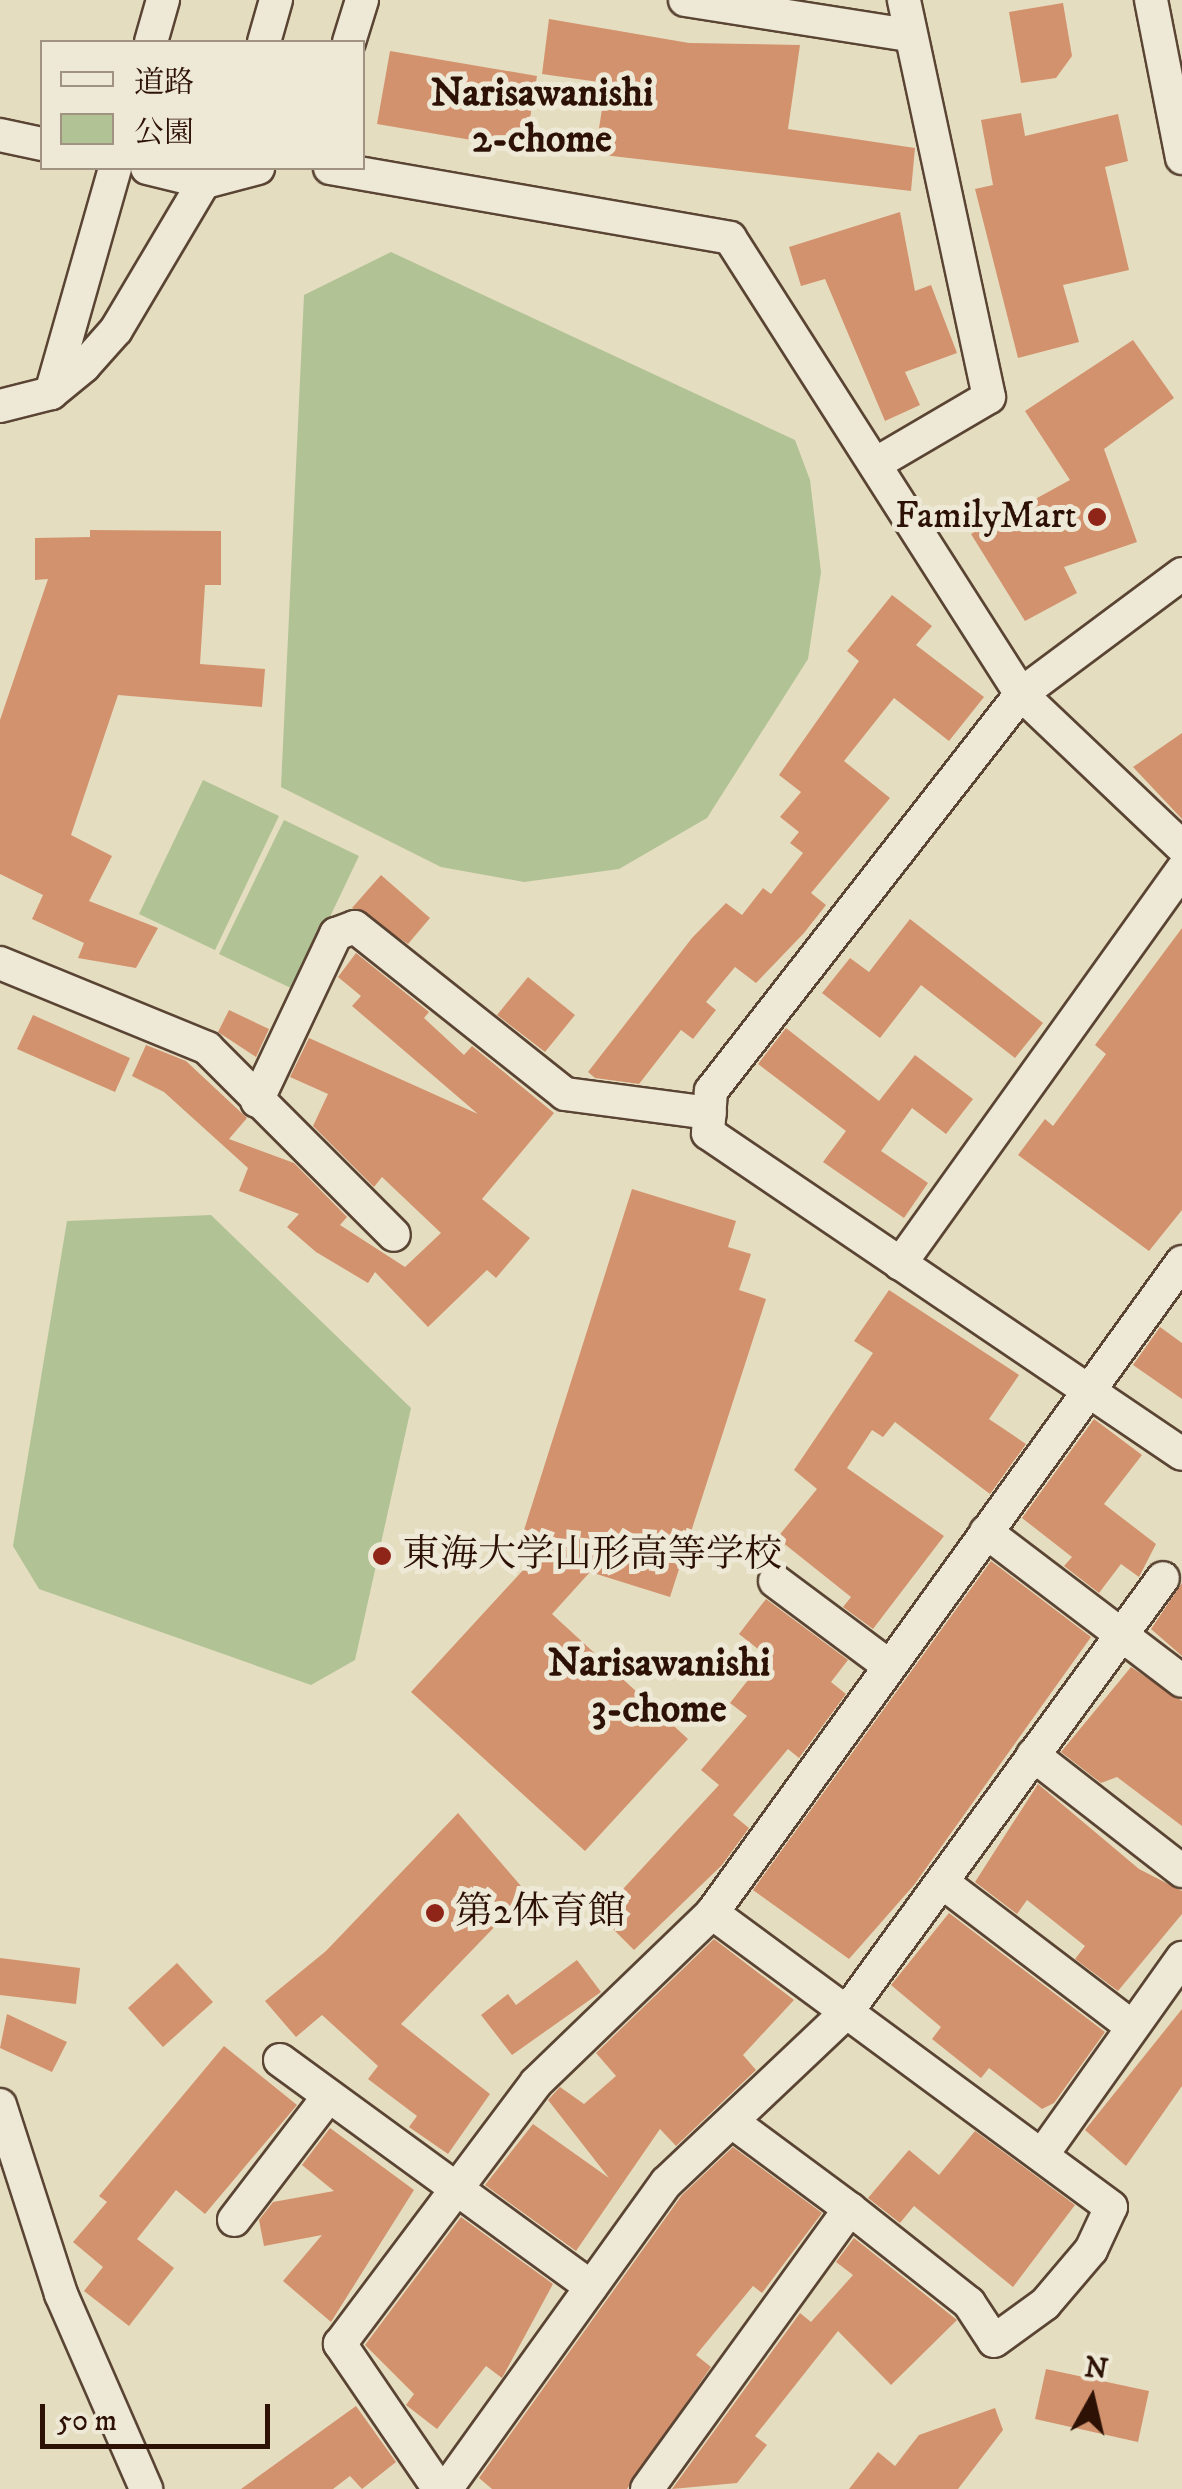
<!DOCTYPE html>
<meta charset="utf-8">
<style>
body{margin:0}
#map{position:relative;width:1182px;height:2489px;overflow:hidden;background:#e5ddc0;font-family:"IM FELL DW Pica","Noto Serif JP",serif}
div>[style]{position:absolute}
[style*='--x']{left:calc(var(--x)*1px);top:calc(var(--y)*1px);width:calc(var(--w)*1px);rotate:calc(var(--a)*1deg)}
.green>*{inset:0;background:#b1c295}
.building>*{inset:0;background:#d3926e}
.roads{filter:drop-shadow(2px 0 #5a4433) drop-shadow(-2px 0 #5a4433) drop-shadow(0 2px #5a4433) drop-shadow(0 -2px #5a4433)}
.minor>*{height:32px;margin:-16px;padding:0 16px;transform-origin:16px;border-radius:16px;background:#eee9d6}
.dots>*{width:28px;height:28px;translate:-50% -50%;box-sizing:border-box;border:5px solid #eee9d6;border-radius:50%}
span{translate:-50% -50%;white-space:nowrap;text-align:center;line-height:1.15;-webkit-text-stroke:10px #eee9d6;paint-order:stroke}
.poi-label{font-size:38px;color:#2c1104}
.right{translate:-100% -50%;text-align:right}
.left{translate:0 -50%;text-align:left}
.neighbourhood-label{font-size:40px;color:#2c1104;font-weight:700}
.legend{position:absolute;left:40px;top:40px;width:325px;height:130px;box-sizing:border-box;background:#eee9d6;border:2px solid #a09382;margin:0;padding:12px 18px;list-style:none;font-size:30px;color:#2c1104}
.legend li{display:flex;align-items:center;gap:20px;height:50px}
.legend b{width:50px;border:2px solid #a09382}
.north{position:absolute;left:1042px;top:2349px;width:100px;height:100px;-webkit-text-stroke:8px #eee9d6;paint-order:stroke;rotate:8deg;font-size:28px;font-weight:700;line-height:40px;text-align:center;color:#2c1104}
.north::after{content:'';display:block;margin:auto;width:35px;height:45px;background:#2c1104;clip-path:polygon(50% 0,100% 100%,50% 72%,0 100%)}
.scale{position:absolute;left:40px;top:2404px;width:230px;height:45px;box-sizing:border-box;border:5px solid #2c1104;border-top:0;padding-left:12px;font-size:30px;line-height:35px;white-space:nowrap;color:#2c1104;-webkit-text-stroke:8px #eee9d6;paint-order:stroke}
</style>
<div id="map">
<div class="green">
<div style="clip-path:polygon(391px 252px,795px 440px,810px 480px,821px 572px,808px 659px,707px 818px,619px 869px,524px 882px,441px 867px,281px 787px,304px 295px)"></div>
<div style="clip-path:polygon(203px 780px,279px 816px,215px 950px,139px 914px)"></div>
<div style="clip-path:polygon(284px 820px,359px 856px,295px 990px,219px 954px)"></div>
<div style="clip-path:polygon(211px 1215px,411px 1408px,355px 1660px,311px 1685px,39px 1589px,13px 1546px,67px 1221px)"></div>
</div>
<div class="building">
<div style="clip-path:polygon(1063px 3px,1072px 56px,1056px 78px,1021px 83px,1009px 12px)"></div>
<div style="clip-path:polygon(549px 19px,689px 43px,800px 45px,788px 129px,915px 148px,911px 191px,595px 154px,606px 83px,542px 74px)"></div>
<div style="clip-path:polygon(390px 51px,537px 76px,525px 149px,377px 124px)"></div>
<div style="clip-path:polygon(1021px 113px,1025px 136px,1118px 114px,1128px 161px,1105px 167px,1129px 270px,1063px 285px,1079px 342px,1018px 358px,975px 189px,993px 185px,981px 120px)"></div>
<div style="clip-path:polygon(900px 212px,915px 291px,931px 285px,957px 353px,905px 372px,920px 405px,885px 421px,825px 279px,801px 286px,789px 247px)"></div>
<div style="clip-path:polygon(1133px 340px,1174px 398px,1104px 449px,1137px 542px,1064px 567px,1077px 593px,1025px 621px,971px 534px,1070px 480px,1025px 411px)"></div>
<div style="clip-path:polygon(90px 530px,221px 531px,221px 585px,205px 585px,200px 664px,265px 669px,262px 707px,118px 695px,71px 835px,112px 856px,89px 901px,158px 928px,136px 968px,78px 958px,84px 943px,32px 919px,43px 895px,0 874px,0 720px,48px 579px,35px 580px,35px 538px,90px 537px)"></div>
<div style="clip-path:polygon(892px 595px,932px 626px,916px 645px,984px 697px,949px 741px,894px 698px,844px 761px,890px 798px,811px 893px,826px 905px,804px 933px,756px 983px,735px 967px,706px 1002px,716px 1010px,693px 1039px,681px 1030px,639px 1084px,595px 1078px,588px 1072px,692px 938px,726px 903px,742px 915px,763px 888px,771px 894px,803px 853px,790px 843px,799px 832px,780px 817px,801px 792px,779px 775px,859px 661px,847px 651px)"></div>
<div style="clip-path:polygon(1182px 733px,1182px 819px,1133px 767px)"></div>
<div style="clip-path:polygon(381px 875px,430px 918px,408px 944px,352px 908px)"></div>
<div style="clip-path:polygon(910px 919px,1043px 1023px,1015px 1058px,921px 985px,880px 1038px,822px 993px,850px 958px,869px 972px)"></div>
<div style="clip-path:polygon(1182px 928px,1182px 1210px,1149px 1251px,1018px 1155px,1045px 1119px,1053px 1126px,1106px 1054px,1095px 1045px)"></div>
<div style="clip-path:polygon(356px 953px,429px 1012px,424px 1018px,464px 1055px,472px 1046px,554px 1113px,482px 1199px,530px 1238px,496px 1278px,487px 1270px,428px 1327px,375px 1272px,368px 1283px,316px 1252px,287px 1227px,299px 1214px,239px 1191px,248px 1168px,164px 1092px,132px 1076px,146px 1045px,186px 1061px,247px 1118px,229px 1139px,294px 1163px,347px 1217px,340px 1225px,405px 1267px,441px 1233px,382px 1177px,374px 1187px,313px 1126px,328px 1094px,290px 1077px,309px 1038px,478px 1114px,352px 1006px,361px 996px,338px 977px)"></div>
<div style="clip-path:polygon(528px 977px,575px 1015px,545px 1052px,497px 1015px)"></div>
<div style="clip-path:polygon(229px 1010px,269px 1029px,256px 1057px,218px 1032px)"></div>
<div style="clip-path:polygon(33px 1015px,130px 1058px,115px 1092px,17px 1049px)"></div>
<div style="clip-path:polygon(786px 1028px,879px 1101px,915px 1055px,973px 1099px,946px 1134px,912px 1108px,881px 1151px,928px 1183px,904px 1218px,823px 1162px,846px 1131px,758px 1064px)"></div>
<div style="clip-path:polygon(632px 1189px,736px 1221px,728px 1247px,751px 1254px,739px 1290px,766px 1299px,670px 1597px,590px 1572px,552px 1614px,688px 1739px,585px 1851px,411px 1692px,537px 1555px,518px 1549px)"></div>
<div style="clip-path:polygon(889px 1290px,1019px 1375px,989px 1419px,1026px 1444px,990px 1494px,895px 1422px,883px 1437px,872px 1430px,847px 1468px,944px 1536px,873px 1629px,843px 1607px,851px 1597px,777px 1538px,817px 1489px,794px 1470px,873px 1353px,854px 1341px)"></div>
<div style="clip-path:polygon(1160px 1327px,1182px 1343px,1182px 1399px,1133px 1365px)"></div>
<div style="clip-path:polygon(1094px 1419px,1142px 1455px,1104px 1504px,1156px 1544px,1139px 1577px,1121px 1564px,1099px 1593px,1064px 1566px,1072px 1557px,1022px 1518px)"></div>
<div style="clip-path:polygon(991px 1561px,1091px 1637px,914px 1885px,849px 1959px,753px 1890px)"></div>
<div style="clip-path:polygon(1182px 1583px,1182px 1656px,1151px 1629px)"></div>
<div style="clip-path:polygon(766px 1599px,848px 1660px,831px 1682px,846px 1694px,799px 1758px,788px 1749px,733px 1815px,749px 1828px,722px 1865px,634px 1950px,599px 1915px,719px 1785px,701px 1770px,747px 1716px,730px 1703px,767px 1656px,739px 1634px)"></div>
<div style="clip-path:polygon(1131px 1667px,1182px 1701px,1182px 1826px,1117px 1777px,1101px 1783px,1061px 1752px)"></div>
<div style="clip-path:polygon(1038px 1784px,1139px 1869px,1182px 1891px,1182px 1914px,1118px 1991px,1075px 1959px,1085px 1946px,1027px 1900px,1017px 1914px,975px 1882px)"></div>
<div style="clip-path:polygon(458px 1813px,527px 1893px,401px 2024px,490px 2094px,448px 2154px,409px 2127px,417px 2116px,368px 2079px,378px 2066px,322px 2015px,296px 2037px,265px 2001px,326px 1951px)"></div>
<div style="clip-path:polygon(949px 1913px,1105px 2032px,1054px 2103px,1042px 2109px,989px 2068px,981px 2078px,932px 2039px,941px 2027px,891px 1985px)"></div>
<div style="clip-path:polygon(714px 1939px,794px 2000px,743px 2055px,756px 2070px,676px 2146px,660px 2129px,576px 2251px,485px 2185px,533px 2124px,609px 2178px,548px 2100px,560px 2087px,584px 2104px,616px 2076px,596px 2053px)"></div>
<div style="clip-path:polygon(0 1958px,80px 1968px,76px 2004px,0 1995px)"></div>
<div style="clip-path:polygon(577px 1960px,601px 1992px,512px 2055px,481px 2015px,508px 1994px,516px 2005px)"></div>
<div style="clip-path:polygon(177px 1963px,213px 2002px,163px 2047px,128px 2008px)"></div>
<div style="clip-path:polygon(1182px 2009px,1182px 2086px,1126px 2166px,1085px 2130px)"></div>
<div style="clip-path:polygon(7px 2014px,67px 2042px,52px 2072px,0 2048px)"></div>
<div style="clip-path:polygon(224px 2046px,297px 2105px,205px 2214px,176px 2190px,137px 2239px,174px 2268px,129px 2326px,84px 2291px,103px 2267px,73px 2242px,107px 2202px,99px 2196px)"></div>
<div style="clip-path:polygon(330px 2128px,414px 2190px,331px 2322px,283px 2281px,322px 2235px,264px 2246px,259px 2220px,273px 2202px,334px 2191px,302px 2165px)"></div>
<div style="clip-path:polygon(975px 2131px,1075px 2205px,1013px 2287px,914px 2206px,900px 2223px,868px 2198px,909px 2150px,939px 2175px)"></div>
<div style="clip-path:polygon(733px 2147px,822px 2213px,762px 2293px,753px 2286px,696px 2355px,711px 2367px,627px 2489px,492px 2489px,479px 2478px,682px 2195px)"></div>
<div style="clip-path:polygon(461px 2217px,553px 2284px,502px 2378px,486px 2366px,437px 2429px,406px 2405px,414px 2394px,365px 2345px)"></div>
<div style="clip-path:polygon(854px 2238px,957px 2320px,891px 2385px,838px 2331px,755px 2436px,767px 2445px,737px 2483px,672px 2489px,800px 2313px,811px 2322px,853px 2275px,836px 2262px)"></div>
<div style="clip-path:polygon(1046px 2369px,1149px 2391px,1138px 2442px,1035px 2419px)"></div>
<div style="clip-path:polygon(356px 2406px,396px 2462px,362px 2489px,350px 2476px,333px 2489px,241px 2489px)"></div>
<div style="clip-path:polygon(995px 2408px,1003px 2430px,958px 2489px,849px 2489px,878px 2452px,895px 2466px,919px 2435px)"></div>
</div>
<div class="roads">
<div class="minor">
<div style="--x:685;--y:0;--w:226;--a:8.9"></div>
<div style="--x:1151;--y:0;--w:161;--a:78.9"></div>
<div style="--x:151;--y:42;--w:44;--a:-74.1"></div>
<div style="--x:264;--y:42;--w:44;--a:-74.1"></div>
<div style="--x:349;--y:42;--w:44;--a:-72.8"></div>
<div style="--x:0;--y:135;--w:43;--a:12.1"></div>
<div style="--x:147;--y:168;--w:60;--a:13.6"></div>
<div style="--x:205;--y:182;--w:55;--a:-14.8"></div>
<div style="--x:330;--y:168;--w:406;--a:9.9"></div>
<div style="--x:730;--y:238;--w:541;--a:57.46"></div>
<div style="--x:1021;--y:694;--w:222;--a:43.5"></div>
<div style="--x:51;--y:393;--w:234;--a:-74.1"></div>
<div style="--x:0;--y:406;--w:53;--a:-14.3"></div>
<div style="--x:51;--y:393;--w:43;--a:-39.3"></div>
<div style="--x:84;--y:366;--w:48;--a:-48.4"></div>
<div style="--x:116;--y:330;--w:188;--a:-59.3"></div>
<div style="--x:875;--y:464;--w:132;--a:-30.4"></div>
<div style="--x:989;--y:397;--w:406;--a:-102.1"></div>
<div style="--x:1182;--y:574;--w:201;--a:143.3"></div>
<div style="--x:1021;--y:694;--w:504;--a:127.98"></div>
<div style="--x:711;--y:1091;--w:42;--a:94.1"></div>
<div style="--x:708;--y:1133;--w:572;--a:34.11"></div>
<div style="--x:0;--y:963;--w:224;--a:22.3"></div>
<div style="--x:207;--y:1048;--w:264;--a:45"></div>
<div style="--x:257;--y:1101;--w:185;--a:-64.7"></div>
<div style="--x:336;--y:934;--w:20;--a:-20"></div>
<div style="--x:355;--y:927;--w:268;--a:38.5"></div>
<div style="--x:565;--y:1094;--w:146;--a:7.5"></div>
<div style="--x:900;--y:1264;--w:485;--a:-54.4"></div>
<div style="--x:986;--y:1532;--w:246;--a:37.2"></div>
<div style="--x:775;--y:1581;--w:142;--a:36.7"></div>
<div style="--x:1033;--y:1755;--w:189;--a:37.9"></div>
<div style="--x:942;--y:1882;--w:239;--a:37.3"></div>
<div style="--x:280;--y:2060;--w:385;--a:36.1"></div>
<div style="--x:0;--y:2105;--w:199;--a:72.1"></div>
<div style="--x:61;--y:2294;--w:213;--a:66.4"></div>
<div style="--x:735;--y:2124;--w:143;--a:36.5"></div>
<div style="--x:1045;--y:2151;--w:237;--a:-54.6"></div>
<div style="--x:234;--y:2220;--w:155;--a:-52.6"></div>
<div style="--x:439;--y:2489;--w:176;--a:-124.3"></div>
<div style="--x:340;--y:2344;--w:326;--a:-53.1"></div>
<div style="--x:536;--y:2083;--w:245;--a:-44"></div>
<div style="--x:712;--y:1913;--w:803;--a:-54.17"></div>
<div style="--x:446;--y:2489;--w:378;--a:-54.3"></div>
<div style="--x:667;--y:2182;--w:246;--a:-43.4"></div>
<div style="--x:846;--y:2013;--w:538;--a:-53.92"></div>
<div style="--x:647;--y:2489;--w:346;--a:-54.1"></div>
<div style="--x:850;--y:2209;--w:152;--a:38.3"></div>
<div style="--x:969;--y:2303;--w:45;--a:56.7"></div>
<div style="--x:994;--y:2341;--w:63;--a:-36"></div>
<div style="--x:1045;--y:2304;--w:71;--a:-49.6"></div>
<div style="--x:1091;--y:2250;--w:47;--a:-65.1"></div>
<div style="--x:1111;--y:2207;--w:496;--a:-143.6"></div>
</div>
</div>
<div class="dots">
<div style="left:1097px;top:517px;background:#8f2418"></div>
<div style="left:382px;top:1556px;background:#8f2418"></div>
<div style="left:435px;top:1913px;background:#8f2418"></div>
</div>
<div class="poi-label">
<span class="right" style="left:1077px;top:517px">FamilyMart</span>
<span class="left" style="left:402px;top:1556px">東海大学山形高等学校</span>
<span class="left" style="left:455px;top:1913px">第2体育館</span>
</div>
<div class="neighbourhood-label">
<span style="left:542px;top:117px">Narisawanishi<br>2-chome</span>
<span style="left:659px;top:1687px">Narisawanishi<br>3-chome</span>
</div>
<ul class="legend">
<li><b style="height:12px;background:#eee9d6"></b>道路</li>
<li><b style="height:28px;background:#b1c295"></b>公園</li>
</ul>
<div class="north">N</div>
<div class="scale">50 m</div>
</div>
